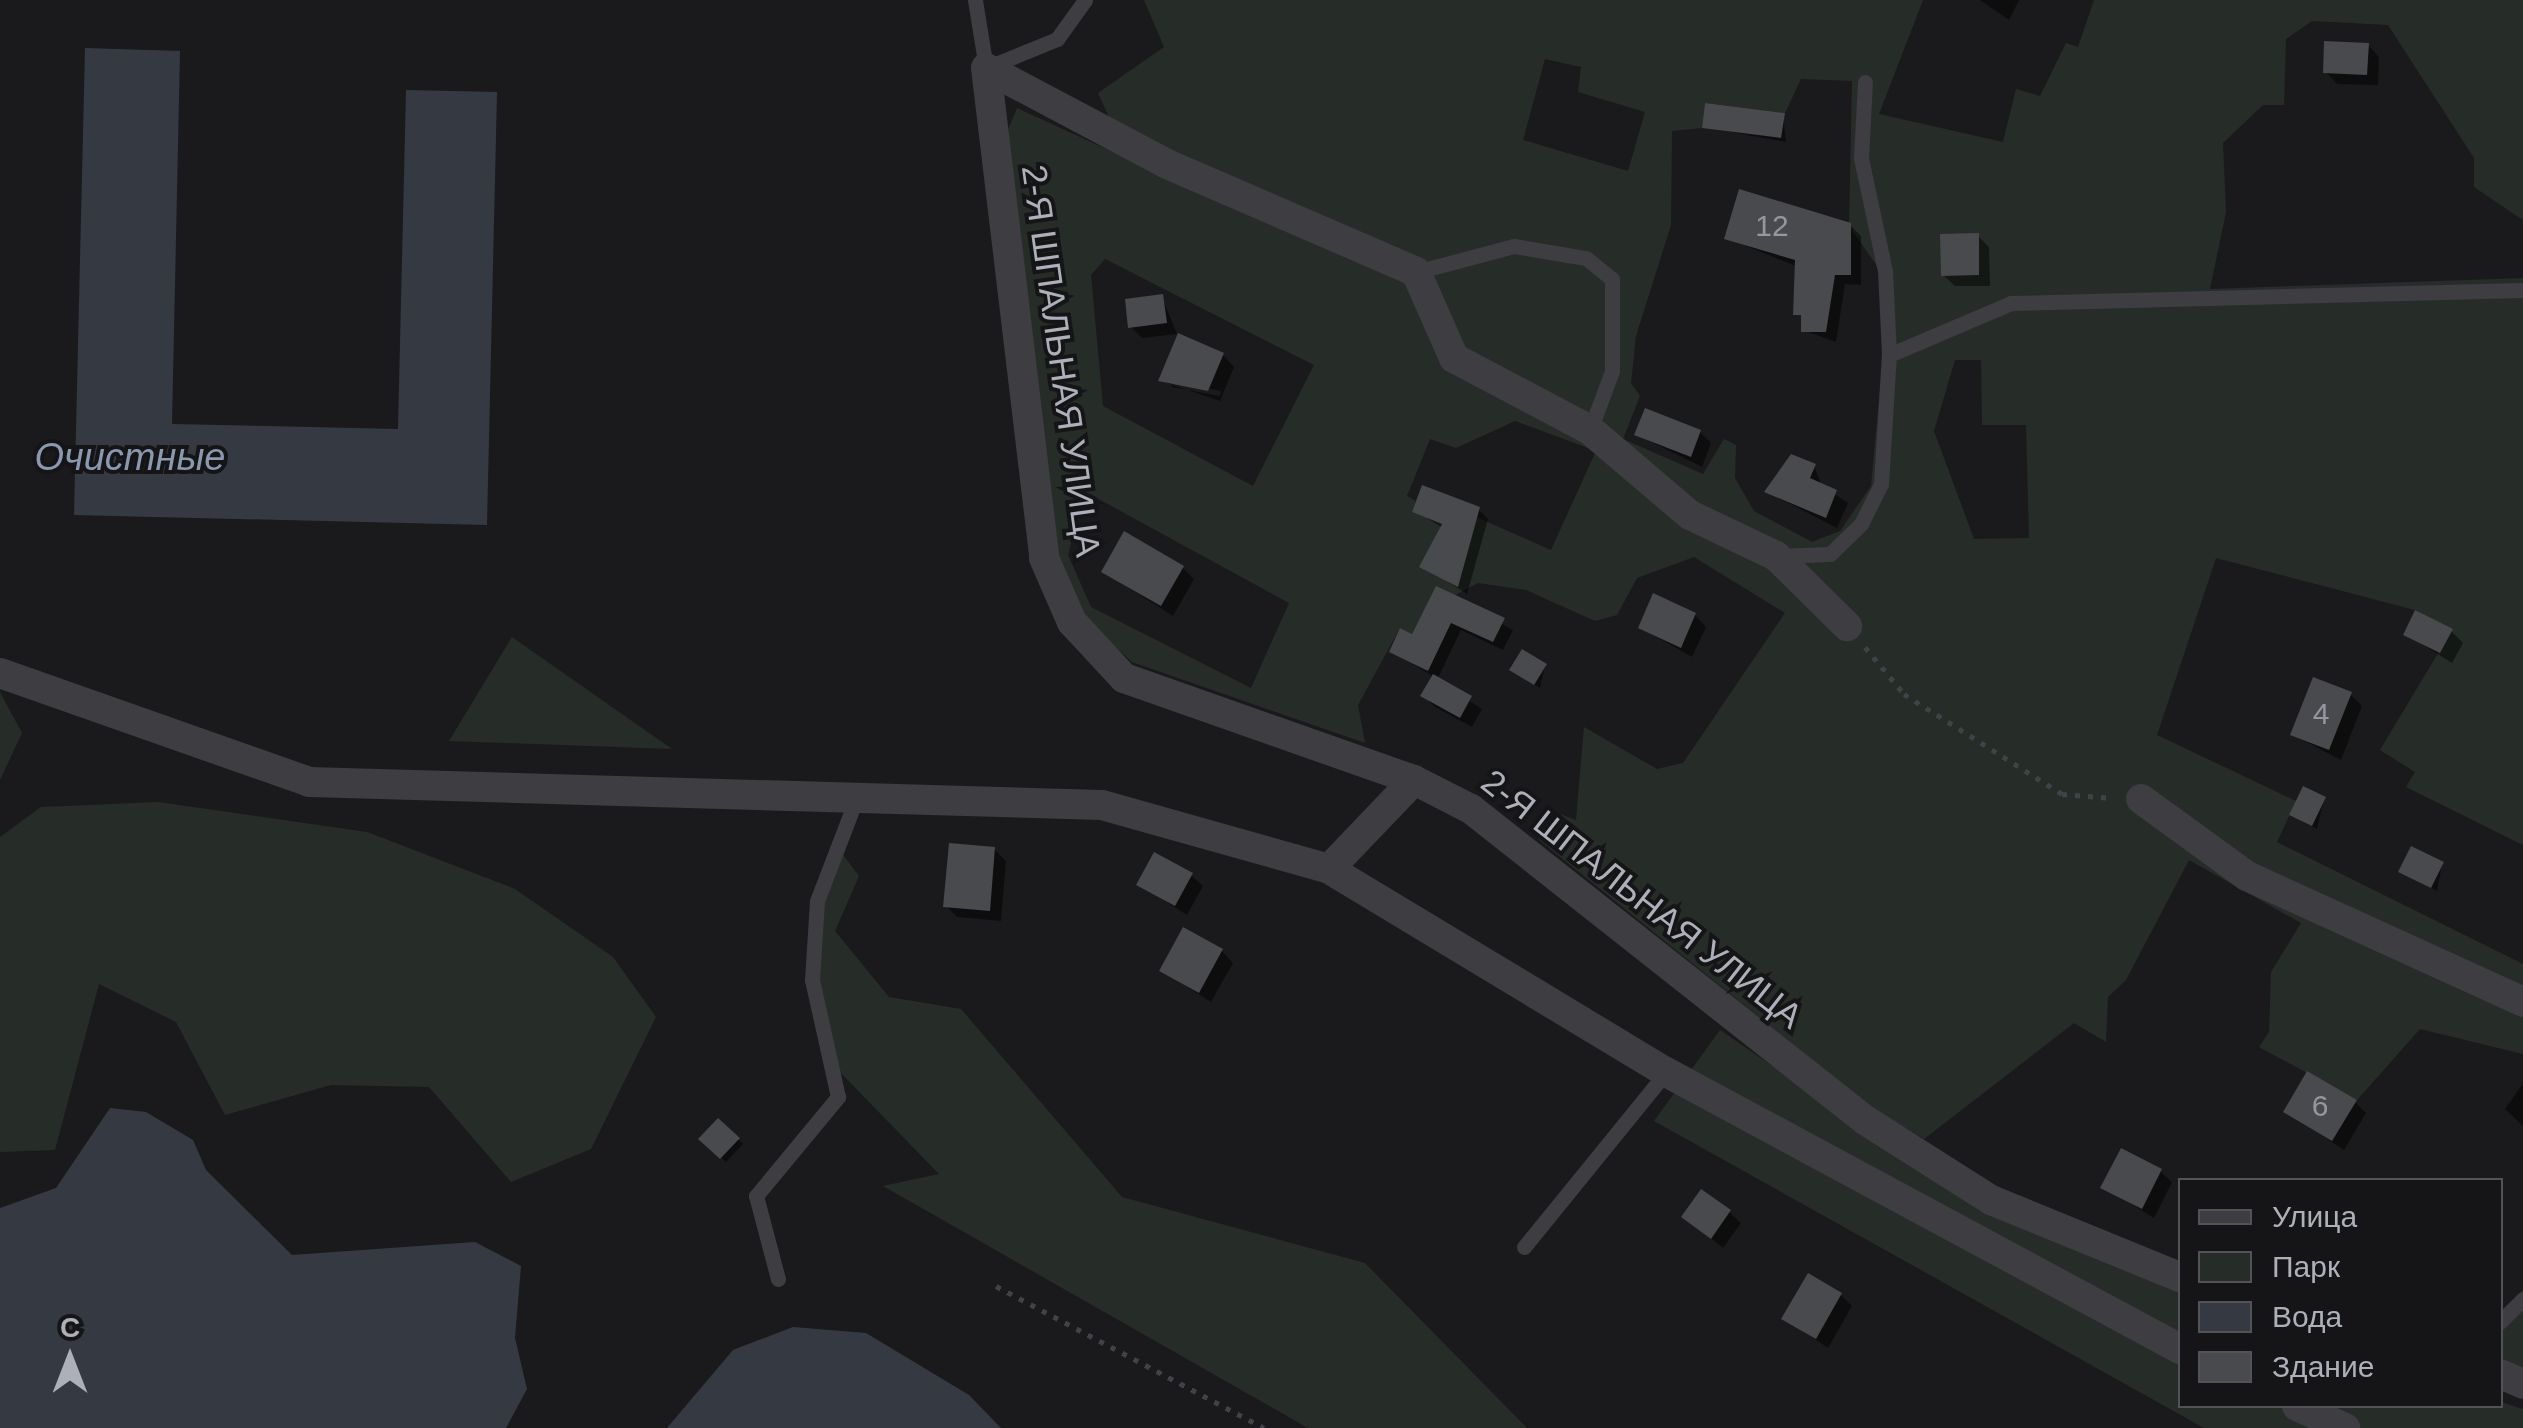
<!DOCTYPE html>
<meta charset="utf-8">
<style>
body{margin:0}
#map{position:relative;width:2523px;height:1428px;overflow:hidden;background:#1a1a1c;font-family:Arial,sans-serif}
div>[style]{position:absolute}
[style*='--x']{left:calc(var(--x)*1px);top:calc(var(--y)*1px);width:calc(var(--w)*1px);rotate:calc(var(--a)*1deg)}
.green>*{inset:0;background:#262d28}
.water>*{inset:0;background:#353a42}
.shadow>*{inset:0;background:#0007}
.building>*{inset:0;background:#494a4d}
.path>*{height:5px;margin-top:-2.5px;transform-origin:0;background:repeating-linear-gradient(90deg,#414247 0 5px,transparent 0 13px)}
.service>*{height:15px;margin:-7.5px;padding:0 7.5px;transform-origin:7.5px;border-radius:7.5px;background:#3d3d42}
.minor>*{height:30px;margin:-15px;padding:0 15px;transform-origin:15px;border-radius:15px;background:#3d3d42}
span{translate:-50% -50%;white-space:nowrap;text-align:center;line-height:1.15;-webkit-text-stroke:8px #151517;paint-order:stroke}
.number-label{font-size:30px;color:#95969e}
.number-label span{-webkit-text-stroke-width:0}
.street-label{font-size:35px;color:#aeb0b9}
.water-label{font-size:38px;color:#8a98b0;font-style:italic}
.legend{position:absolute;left:2178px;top:1178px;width:325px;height:230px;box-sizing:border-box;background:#151517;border:2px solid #525358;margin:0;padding:12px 18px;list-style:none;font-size:30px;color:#aeb0b9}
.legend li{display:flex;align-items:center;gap:20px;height:50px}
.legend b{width:50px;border:2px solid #525358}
.north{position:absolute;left:20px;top:1308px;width:100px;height:100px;-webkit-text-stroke:8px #151517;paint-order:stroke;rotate:0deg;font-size:28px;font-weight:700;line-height:40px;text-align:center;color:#aeb0b9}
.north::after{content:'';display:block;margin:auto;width:35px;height:45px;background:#aeb0b9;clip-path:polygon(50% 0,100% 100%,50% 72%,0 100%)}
</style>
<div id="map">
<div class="green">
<div style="clip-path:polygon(evenodd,1144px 0,1923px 0,1879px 114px,2003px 142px,2016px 89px,2040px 96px,2066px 43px,2078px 47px,2094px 0,2523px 0,2523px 220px,2474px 187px,2474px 158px,2388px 25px,2312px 21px,2286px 39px,2284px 105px,2263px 105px,2223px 143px,2226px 212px,2210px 289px,2523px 278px,2523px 845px,2406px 787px,2415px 772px,2380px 750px,2452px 630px,2415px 610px,2216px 558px,2157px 735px,2296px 801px,2277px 842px,2523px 964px,2523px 1054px,2420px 1029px,2357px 1100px,2259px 1047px,2269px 1032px,2271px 972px,2301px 923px,2189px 860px,2126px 980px,2108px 997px,2106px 1042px,2074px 1023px,1924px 1139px,1873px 1109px,1538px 839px,1557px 813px,1576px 820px,1584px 727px,1657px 769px,1683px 763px,1785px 613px,1694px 557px,1637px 578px,1617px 615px,1595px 621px,1526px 590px,1478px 583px,1423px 612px,1412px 634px,1400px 628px,1358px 705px,1365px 743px,1132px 662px,1082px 617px,1058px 557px,1002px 145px,1017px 108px,1128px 159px,1098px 93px,1164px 47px,1144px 0,1545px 59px,1581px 67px,1578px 92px,1645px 112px,1628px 171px,1523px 140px,1545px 59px,1144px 0,1801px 79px,1852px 81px,1849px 226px,1879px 269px,1883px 356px,1871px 486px,1840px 531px,1812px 542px,1754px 511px,1735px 478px,1736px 445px,1724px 439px,1703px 474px,1623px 439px,1640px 396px,1631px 383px,1636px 336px,1671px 225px,1672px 131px,1702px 128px,1705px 103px,1785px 113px,1801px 79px,1144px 0,1105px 259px,1314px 365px,1253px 486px,1103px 406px,1091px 275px,1105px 259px,1144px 0,1955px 360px,1981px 360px,1982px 425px,2026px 425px,2029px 538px,1974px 539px,1934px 431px,1955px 360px,1144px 0,1515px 421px,1596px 451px,1551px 550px,1476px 517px,1461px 531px,1412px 512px,1416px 501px,1407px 496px,1430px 439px,1456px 448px,1515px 421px,1144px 0,1084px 491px,1289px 603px,1251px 688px,1091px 607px,1068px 555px,1084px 491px)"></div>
<div style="clip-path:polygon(512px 637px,672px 749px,449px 741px)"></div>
<div style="clip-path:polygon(0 692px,22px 733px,0 780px)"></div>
<div style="clip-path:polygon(158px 802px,367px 832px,515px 889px,613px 957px,656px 1017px,591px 1149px,511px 1182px,429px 1087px,331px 1085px,225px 1115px,176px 1022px,99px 984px,55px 1150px,0 1152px,0 837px,41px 807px)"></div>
<div style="clip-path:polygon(841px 852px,859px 876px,835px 931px,889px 997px,961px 1009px,1122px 1197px,1365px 1263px,1527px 1428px,1308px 1428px,883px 1186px,939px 1174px,838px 1070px,817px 979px,822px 901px)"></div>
<div style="clip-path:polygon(1720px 1030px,1979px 1208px,2180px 1292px,2180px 1406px,2501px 1402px,2523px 1409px,2523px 1428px,2204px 1428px,1654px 1121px)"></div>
<div style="clip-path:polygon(2523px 1290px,2523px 1370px,2501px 1359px,2500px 1312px)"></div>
</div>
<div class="water">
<div style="clip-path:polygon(85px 48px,180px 51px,172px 424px,398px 429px,406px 90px,497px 92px,487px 525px,74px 515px)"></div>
<div style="clip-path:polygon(110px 1108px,146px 1112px,193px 1140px,206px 1170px,292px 1255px,475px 1242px,521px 1266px,515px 1338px,527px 1389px,506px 1428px,0 1428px,0 1208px,56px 1188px)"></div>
<div style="clip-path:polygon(793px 1327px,866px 1333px,969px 1395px,1001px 1428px,667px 1428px,733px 1350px)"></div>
</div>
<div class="shadow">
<div style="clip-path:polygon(1980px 0,2019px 0,2009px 20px)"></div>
<div style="clip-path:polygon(2368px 45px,2379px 57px,2378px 85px,2337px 84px,2326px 72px)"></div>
<div style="clip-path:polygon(1783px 115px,1786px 142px,1704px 127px)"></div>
<div style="clip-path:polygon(1850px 225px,1861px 236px,1861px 285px,1845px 284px,1836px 342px,1803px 330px,1798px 267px,1727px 238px)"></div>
<div style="clip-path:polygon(1978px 236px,1989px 247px,1990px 286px,1955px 286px,1943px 275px)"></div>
<div style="clip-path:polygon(1162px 297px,1177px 334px,1142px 338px,1131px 327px)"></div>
<div style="clip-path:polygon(evenodd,1223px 355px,1234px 367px,1220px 401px,1161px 381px,1223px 355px,1172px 381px,1221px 391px,1220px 396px,1172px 387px,1172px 381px)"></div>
<div style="clip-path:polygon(1700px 432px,1711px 443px,1702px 467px,1637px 435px)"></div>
<div style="clip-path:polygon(1814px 466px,1822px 486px,1848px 503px,1837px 528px,1767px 492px)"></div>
<div style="clip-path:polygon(1478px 509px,1488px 519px,1467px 594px,1423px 566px,1443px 528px,1415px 511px)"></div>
<div style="clip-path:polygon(1183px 568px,1194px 579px,1173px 616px,1104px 572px)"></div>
<div style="clip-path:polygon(1437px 589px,1513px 630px,1503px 650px,1461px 630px,1437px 680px,1482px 709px,1472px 727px,1435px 707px,1424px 696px,1434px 677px,1392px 651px,1414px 637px)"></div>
<div style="clip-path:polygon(1695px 615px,1706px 627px,1692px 657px,1641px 628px)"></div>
<div style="clip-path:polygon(2451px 631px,2463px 643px,2452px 663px,2406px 634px)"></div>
<div style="clip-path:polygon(1545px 666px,1540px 688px,1517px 674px)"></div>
<div style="clip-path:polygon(2351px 695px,2362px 706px,2341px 760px,2293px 735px)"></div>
<div style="clip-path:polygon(2324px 799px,2317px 829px,2292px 815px)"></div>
<div style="clip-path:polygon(994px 849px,1006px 861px,1001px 921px,957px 917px,946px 906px)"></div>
<div style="clip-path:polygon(2442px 865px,2437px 891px,2401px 871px)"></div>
<div style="clip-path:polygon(1191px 875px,1203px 886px,1187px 915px,1139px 884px)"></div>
<div style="clip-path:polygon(1222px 951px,1233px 963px,1211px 1002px,1162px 971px)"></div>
<div style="clip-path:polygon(2523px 1083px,2523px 1126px,2505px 1109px)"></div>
<div style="clip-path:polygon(2355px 1102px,2366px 1113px,2344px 1150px,2286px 1111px)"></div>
<div style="clip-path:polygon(718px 1121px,743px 1144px,726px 1162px,702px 1139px)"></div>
<div style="clip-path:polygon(2160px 1171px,2172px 1182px,2154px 1218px,2104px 1187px)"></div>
<div style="clip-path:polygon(1729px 1212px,1741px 1223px,1723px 1248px,1684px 1217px)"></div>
<div style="clip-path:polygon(1841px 1295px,1852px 1306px,1828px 1348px,1784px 1318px)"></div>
</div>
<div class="building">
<div style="clip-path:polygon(2324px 41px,2369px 43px,2367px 75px,2323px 73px)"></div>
<div style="clip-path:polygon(1705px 103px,1785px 113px,1781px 138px,1702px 128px)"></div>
<div style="clip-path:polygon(1739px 189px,1851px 223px,1851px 275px,1835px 275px,1826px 332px,1801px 332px,1801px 315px,1793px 315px,1795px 260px,1724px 239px)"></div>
<div style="clip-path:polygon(1979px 233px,1979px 275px,1941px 276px,1940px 234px)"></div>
<div style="clip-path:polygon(1163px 294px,1167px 323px,1128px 328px,1125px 299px)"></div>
<div style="clip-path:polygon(1178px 333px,1224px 353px,1208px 391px,1158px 381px)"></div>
<div style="clip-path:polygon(1645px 408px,1701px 430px,1691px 457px,1634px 435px)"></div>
<div style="clip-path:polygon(1791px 454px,1816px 464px,1810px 478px,1837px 490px,1826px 518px,1764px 492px)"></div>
<div style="clip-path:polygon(1422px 485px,1480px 507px,1458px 587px,1419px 567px,1442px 524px,1412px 512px)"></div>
<div style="clip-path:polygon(1124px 531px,1184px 566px,1161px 606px,1101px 572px)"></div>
<div style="clip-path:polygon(1436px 586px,1505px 618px,1493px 642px,1451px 623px,1428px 671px,1389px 652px,1400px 628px,1412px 634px)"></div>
<div style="clip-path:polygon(1653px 593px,1696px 613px,1681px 648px,1638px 628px)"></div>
<div style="clip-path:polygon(2415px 610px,2453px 629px,2440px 653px,2403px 635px)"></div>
<div style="clip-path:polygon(1522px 649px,1547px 664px,1534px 685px,1509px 670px)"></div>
<div style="clip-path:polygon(1433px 674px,1472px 696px,1460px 718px,1420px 696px)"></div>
<div style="clip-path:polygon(2313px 677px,2352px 692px,2329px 750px,2290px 735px)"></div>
<div style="clip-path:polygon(2303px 786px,2326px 797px,2312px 826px,2289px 815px)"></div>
<div style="clip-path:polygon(949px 843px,995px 847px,990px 911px,943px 907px)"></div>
<div style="clip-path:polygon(2411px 846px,2444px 862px,2431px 888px,2398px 872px)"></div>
<div style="clip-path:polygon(1154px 852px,1193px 873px,1175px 906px,1136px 885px)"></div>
<div style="clip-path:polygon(1183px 927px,1223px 949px,1199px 993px,1159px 971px)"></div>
<div style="clip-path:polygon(2307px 1071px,2357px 1100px,2332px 1141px,2283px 1112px)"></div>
<div style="clip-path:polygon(718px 1118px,740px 1138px,720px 1159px,698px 1139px)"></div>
<div style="clip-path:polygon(2121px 1148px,2162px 1169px,2142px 1209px,2100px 1188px)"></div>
<div style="clip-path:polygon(1701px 1189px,1731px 1210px,1711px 1239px,1681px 1217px)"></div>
<div style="clip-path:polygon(1808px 1273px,1842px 1293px,1816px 1339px,1781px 1319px)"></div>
</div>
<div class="path">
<div style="--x:1865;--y:647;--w:61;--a:50.3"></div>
<div style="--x:1904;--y:694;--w:187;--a:32.3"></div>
<div style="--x:2062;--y:794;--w:51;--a:4.5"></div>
<div style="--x:996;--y:1286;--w:303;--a:27.9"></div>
</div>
<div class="service">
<div style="--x:975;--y:0;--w:69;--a:80.8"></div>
<div style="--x:986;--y:68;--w:77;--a:-22.2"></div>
<div style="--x:1057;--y:39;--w:48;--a:-54.3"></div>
<div style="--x:1416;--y:272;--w:101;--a:-14.9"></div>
<div style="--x:1514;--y:246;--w:73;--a:9.5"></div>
<div style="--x:1586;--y:258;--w:33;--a:39"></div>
<div style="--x:1612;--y:279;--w:92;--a:90"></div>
<div style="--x:1612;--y:371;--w:63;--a:110.4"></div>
<div style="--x:1889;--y:355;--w:133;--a:-23.1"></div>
<div style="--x:2011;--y:303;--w:512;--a:-1.45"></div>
<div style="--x:1777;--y:556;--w:53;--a:-2.2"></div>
<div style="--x:1830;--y:554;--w:43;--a:-44.1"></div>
<div style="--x:1861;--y:524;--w:45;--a:-63.4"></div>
<div style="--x:1881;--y:484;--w:129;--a:-86.5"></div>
<div style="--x:1889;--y:355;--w:84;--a:-92.7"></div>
<div style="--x:1885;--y:271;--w:116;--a:-102"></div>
<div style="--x:1861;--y:158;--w:76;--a:-87"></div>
<div style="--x:1524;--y:1247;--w:225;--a:-50.9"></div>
<div style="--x:778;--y:1279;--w:86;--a:-104.8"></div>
<div style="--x:756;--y:1196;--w:129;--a:-50.4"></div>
<div style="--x:838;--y:1097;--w:120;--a:-102.5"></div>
<div style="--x:812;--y:980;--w:79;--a:-86.4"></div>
<div style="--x:817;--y:901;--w:115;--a:-69"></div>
<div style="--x:2500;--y:1322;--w:33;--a:-45"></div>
</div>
<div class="minor">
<div style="--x:986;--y:68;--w:493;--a:83.2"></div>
<div style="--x:1044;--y:558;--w:70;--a:66.4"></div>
<div style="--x:1072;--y:622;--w:76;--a:47.1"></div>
<div style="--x:1124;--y:678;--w:307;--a:19.4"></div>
<div style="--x:1414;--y:780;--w:64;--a:27"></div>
<div style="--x:1471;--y:809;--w:502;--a:38.29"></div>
<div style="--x:1865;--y:1120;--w:149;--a:32.4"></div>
<div style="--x:1991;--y:1200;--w:204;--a:22.2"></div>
<div style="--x:986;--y:68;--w:205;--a:27.9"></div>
<div style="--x:1167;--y:164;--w:271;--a:23.4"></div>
<div style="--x:1416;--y:272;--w:94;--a:66.2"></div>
<div style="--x:1454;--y:358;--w:154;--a:27.9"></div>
<div style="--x:1590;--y:430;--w:131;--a:40.4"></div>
<div style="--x:1690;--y:515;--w:95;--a:25.5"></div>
<div style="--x:1776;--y:556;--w:100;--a:44.6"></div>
<div style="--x:0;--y:673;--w:328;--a:19.4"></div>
<div style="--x:309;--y:782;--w:793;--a:1.66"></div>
<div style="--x:1102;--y:805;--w:236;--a:15.7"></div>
<div style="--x:1329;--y:869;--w:123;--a:-46.3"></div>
<div style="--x:2141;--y:799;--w:131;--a:36"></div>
<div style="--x:2247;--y:876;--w:303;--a:24.5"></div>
<div style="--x:1329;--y:869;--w:393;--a:31.1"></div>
<div style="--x:1666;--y:1072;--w:584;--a:28.32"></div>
<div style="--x:2500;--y:1374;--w:25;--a:23"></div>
<div style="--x:2297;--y:1406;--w:53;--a:24.6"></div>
</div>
<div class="number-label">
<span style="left:1772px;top:226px">12</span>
<span style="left:2321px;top:714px">4</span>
<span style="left:2320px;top:1106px">6</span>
</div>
<div class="street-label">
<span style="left:1061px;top:361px;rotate:82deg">2-Я ШПАЛЬНАЯ УЛИЦА</span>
<span style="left:1642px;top:899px;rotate:38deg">2-Я ШПАЛЬНАЯ УЛИЦА</span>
</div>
<div class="water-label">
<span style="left:130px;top:458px">Очистные</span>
</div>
<ul class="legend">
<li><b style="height:12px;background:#3d3d42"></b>Улица</li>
<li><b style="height:28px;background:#262d28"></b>Парк</li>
<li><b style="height:28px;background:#353a42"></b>Вода</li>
<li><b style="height:28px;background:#494a4d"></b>Здание</li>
</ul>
<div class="north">С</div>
</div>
